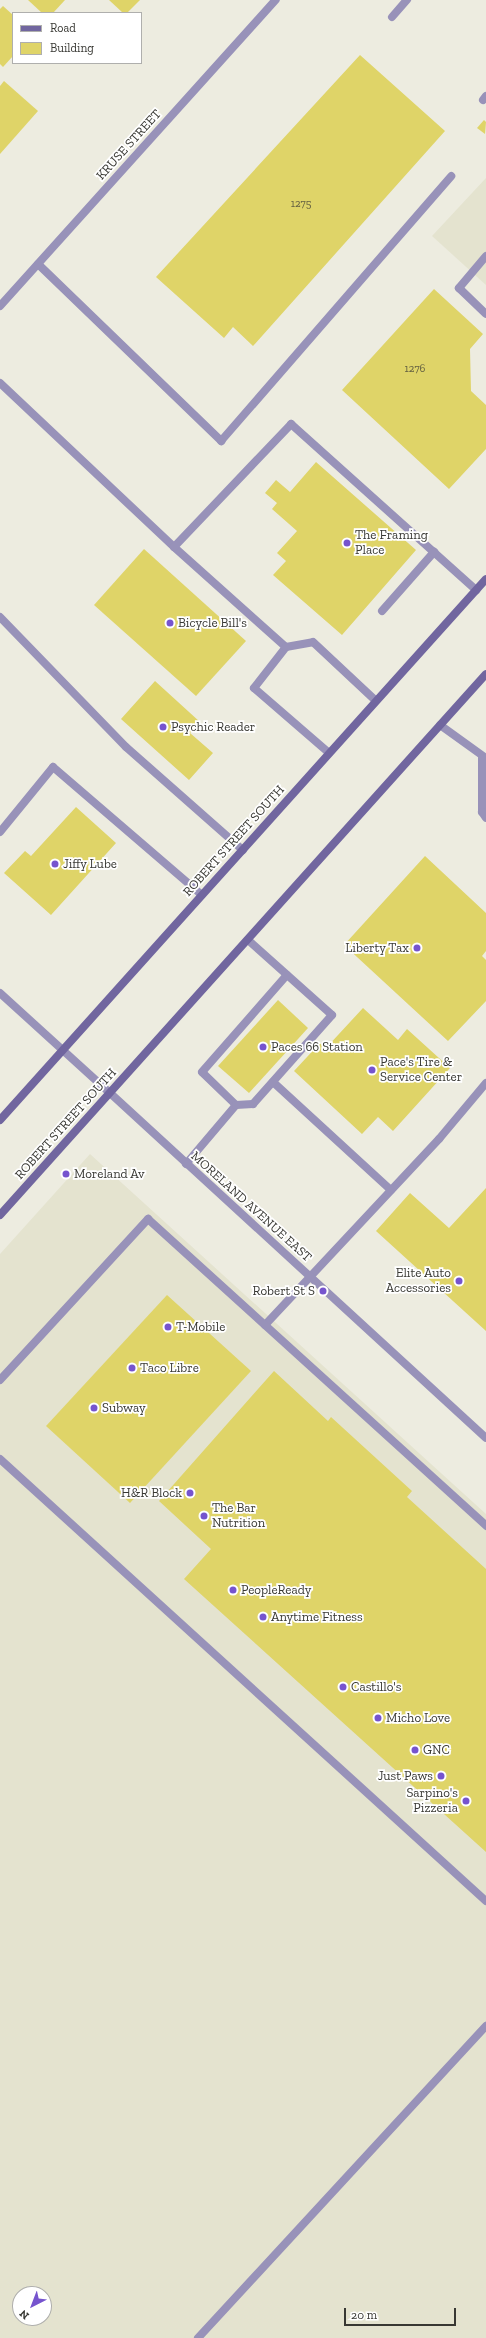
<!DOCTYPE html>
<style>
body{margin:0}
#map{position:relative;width:486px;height:2338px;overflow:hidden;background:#edece0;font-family:"Zilla Slab",serif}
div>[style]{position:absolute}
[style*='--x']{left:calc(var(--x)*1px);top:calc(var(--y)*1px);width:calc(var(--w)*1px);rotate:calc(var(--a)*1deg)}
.built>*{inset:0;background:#e4e3cf}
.building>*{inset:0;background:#dfd468}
.service>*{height:8px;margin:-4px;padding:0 4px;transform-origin:4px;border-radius:4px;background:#9892b9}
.minor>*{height:8px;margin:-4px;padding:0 4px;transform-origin:4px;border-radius:4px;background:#9892b9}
.tertiary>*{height:8px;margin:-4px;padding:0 4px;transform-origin:4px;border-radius:4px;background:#9892b9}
.secondary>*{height:8px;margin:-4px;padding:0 4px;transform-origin:4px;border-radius:4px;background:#71669f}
.dots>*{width:11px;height:11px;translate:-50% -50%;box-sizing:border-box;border:2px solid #fff;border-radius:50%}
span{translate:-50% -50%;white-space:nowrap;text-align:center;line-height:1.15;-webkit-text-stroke:3.5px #fff;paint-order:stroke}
.number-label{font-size:11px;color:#625f40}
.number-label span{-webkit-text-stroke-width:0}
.street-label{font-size:13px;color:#383833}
.poi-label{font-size:13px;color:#383833}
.left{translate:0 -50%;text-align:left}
.right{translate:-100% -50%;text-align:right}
.legend{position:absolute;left:12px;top:12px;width:130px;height:52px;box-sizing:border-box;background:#fff;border:1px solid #afafad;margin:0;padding:5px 7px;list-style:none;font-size:12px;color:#383833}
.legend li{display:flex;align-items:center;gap:8px;height:20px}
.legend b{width:20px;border:1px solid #afafad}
.north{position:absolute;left:12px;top:2286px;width:40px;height:40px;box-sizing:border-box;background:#fff;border:1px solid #afafad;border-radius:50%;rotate:222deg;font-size:11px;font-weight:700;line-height:16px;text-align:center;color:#383833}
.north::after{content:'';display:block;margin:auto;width:14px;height:18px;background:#7654ce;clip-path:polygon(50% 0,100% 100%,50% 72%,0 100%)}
.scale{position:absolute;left:344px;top:2308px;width:112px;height:18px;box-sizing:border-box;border:2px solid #383833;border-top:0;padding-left:5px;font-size:12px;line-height:14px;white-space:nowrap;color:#383833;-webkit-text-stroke:3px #fff;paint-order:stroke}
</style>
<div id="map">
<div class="built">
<div style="clip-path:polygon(486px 178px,486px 285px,432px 236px)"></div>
<div style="clip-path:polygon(evenodd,90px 1154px,486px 1514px,486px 2338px,0 2338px,0 1254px,90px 1154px,20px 2294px,44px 2294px,44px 2318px,20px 2318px,20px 2294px)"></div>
</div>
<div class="building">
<div style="clip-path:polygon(28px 0,65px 0,53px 13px,42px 13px)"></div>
<div style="clip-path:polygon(109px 0,140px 0,127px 13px,123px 13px)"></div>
<div style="clip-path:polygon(3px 6px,13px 15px,13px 56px,3px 67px,0 64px,0 9px)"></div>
<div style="clip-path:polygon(360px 55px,445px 131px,253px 346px,233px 327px,224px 338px,156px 277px)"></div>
<div style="clip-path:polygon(4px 81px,38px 111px,0 154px,0 86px)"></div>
<div style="clip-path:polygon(484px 120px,486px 122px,485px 134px,477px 128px)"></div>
<div style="clip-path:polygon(434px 289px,483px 334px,470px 349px,471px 391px,486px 405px,486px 449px,449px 489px,342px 390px)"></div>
<div style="clip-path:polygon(316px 462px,416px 550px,342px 635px,273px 575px,286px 561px,277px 553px,297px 531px,272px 509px,277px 503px,265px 493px,276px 480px,290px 492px)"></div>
<div style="clip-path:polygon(144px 549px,246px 641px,196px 696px,94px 605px)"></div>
<div style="clip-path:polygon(155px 681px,200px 722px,190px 733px,213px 753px,189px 780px,121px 719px)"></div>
<div style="clip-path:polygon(76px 807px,116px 843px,51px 915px,4px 873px,25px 851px,31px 856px)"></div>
<div style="clip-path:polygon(425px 856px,486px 913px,486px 951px,482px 956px,486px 960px,486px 1001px,448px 1041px,344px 945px)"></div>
<div style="clip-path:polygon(278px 1000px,308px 1028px,249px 1093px,218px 1066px)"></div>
<div style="clip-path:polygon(363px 1008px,398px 1040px,407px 1029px,450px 1068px,393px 1131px,378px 1117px,362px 1134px,294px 1071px,320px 1043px,326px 1048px)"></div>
<div style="clip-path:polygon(486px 1188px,486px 1331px,376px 1231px,410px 1193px,449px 1228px)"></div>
<div style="clip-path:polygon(167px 1295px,251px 1371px,130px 1503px,46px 1426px)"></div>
<div style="clip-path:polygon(274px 1371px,328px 1421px,331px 1417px,412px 1491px,407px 1497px,486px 1569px,486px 1852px,184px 1579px,211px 1549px,159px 1501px)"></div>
</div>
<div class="service">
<div style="--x:392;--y:17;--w:23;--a:-49"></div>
<div style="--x:483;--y:100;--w:5;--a:-53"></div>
<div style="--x:486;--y:256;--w:42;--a:130.2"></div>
<div style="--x:459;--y:288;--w:37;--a:44"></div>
<div style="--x:38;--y:264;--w:255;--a:44"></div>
<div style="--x:221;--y:441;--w:351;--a:-49"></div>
<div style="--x:0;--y:383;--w:239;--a:43.3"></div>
<div style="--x:174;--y:547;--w:150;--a:41.8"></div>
<div style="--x:286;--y:647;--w:52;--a:128"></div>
<div style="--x:254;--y:688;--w:99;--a:40.9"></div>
<div style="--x:174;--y:547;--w:170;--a:-46.4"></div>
<div style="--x:291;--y:424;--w:249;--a:41.9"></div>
<div style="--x:382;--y:611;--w:79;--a:-48.6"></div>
<div style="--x:0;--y:617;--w:181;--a:45.9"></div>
<div style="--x:126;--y:747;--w:156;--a:41.4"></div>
<div style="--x:286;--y:647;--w:27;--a:-10"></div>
<div style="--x:313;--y:642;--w:86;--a:43.1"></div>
<div style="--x:440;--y:725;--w:57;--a:35.7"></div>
<div style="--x:482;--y:758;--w:54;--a:90"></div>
<div style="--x:482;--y:812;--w:7;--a:56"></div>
<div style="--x:0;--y:832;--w:84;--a:-50.8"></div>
<div style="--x:53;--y:767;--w:196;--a:40.7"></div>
<div style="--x:273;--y:1082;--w:160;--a:42.5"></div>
<div style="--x:236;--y:1105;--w:47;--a:-135.9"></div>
<div style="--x:202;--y:1072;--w:129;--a:-48.8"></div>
<div style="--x:186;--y:1164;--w:77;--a:-49.7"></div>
<div style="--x:236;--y:1105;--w:17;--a:-3"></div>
<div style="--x:253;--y:1104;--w:119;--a:-48.4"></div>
<div style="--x:332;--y:1015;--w:113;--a:-138.2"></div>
<div style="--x:265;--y:1325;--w:255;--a:-46.9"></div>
<div style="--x:439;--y:1139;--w:73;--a:-50"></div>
<div style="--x:0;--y:1380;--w:219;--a:-47.4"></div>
<div style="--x:148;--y:1219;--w:457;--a:42.2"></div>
<div style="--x:0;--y:1459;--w:657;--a:42.29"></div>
<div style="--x:198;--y:2338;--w:425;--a:-47.3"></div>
</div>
<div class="minor">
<div style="--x:0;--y:306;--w:412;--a:-48"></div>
<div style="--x:0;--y:993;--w:149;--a:42.3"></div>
</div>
<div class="tertiary">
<div style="--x:110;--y:1093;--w:510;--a:42.54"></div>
</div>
<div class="secondary">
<div style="--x:0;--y:1120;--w:727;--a:-48.07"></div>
<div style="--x:0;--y:1215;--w:727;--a:-48.07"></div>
</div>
<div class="dots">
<div style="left:347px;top:543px;background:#7654ce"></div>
<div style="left:170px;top:623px;background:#7654ce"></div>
<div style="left:163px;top:727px;background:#7654ce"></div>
<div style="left:55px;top:864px;background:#7654ce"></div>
<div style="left:417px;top:948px;background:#7654ce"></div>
<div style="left:263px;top:1047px;background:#7654ce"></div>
<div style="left:372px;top:1070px;background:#7654ce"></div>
<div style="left:66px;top:1174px;background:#7654ce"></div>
<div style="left:459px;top:1281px;background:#7654ce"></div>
<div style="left:323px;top:1291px;background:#7654ce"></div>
<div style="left:168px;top:1327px;background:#7654ce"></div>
<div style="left:132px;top:1368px;background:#7654ce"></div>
<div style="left:94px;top:1408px;background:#7654ce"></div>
<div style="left:190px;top:1493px;background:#7654ce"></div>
<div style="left:204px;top:1516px;background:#7654ce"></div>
<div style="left:233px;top:1590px;background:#7654ce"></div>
<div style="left:263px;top:1617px;background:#7654ce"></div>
<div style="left:343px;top:1687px;background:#7654ce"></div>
<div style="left:378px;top:1718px;background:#7654ce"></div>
<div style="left:415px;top:1750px;background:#7654ce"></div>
<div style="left:441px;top:1776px;background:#7654ce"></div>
<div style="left:466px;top:1801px;background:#7654ce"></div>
</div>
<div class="number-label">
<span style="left:301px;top:204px">1275</span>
<span style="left:415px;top:369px">1276</span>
</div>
<div class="street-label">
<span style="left:129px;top:145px;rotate:-48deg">KRUSE STREET</span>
<span style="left:234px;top:841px;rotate:-48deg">ROBERT STREET SOUTH</span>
<span style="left:66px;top:1124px;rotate:-48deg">ROBERT STREET SOUTH</span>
<span style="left:251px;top:1207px;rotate:42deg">MORELAND AVENUE EAST</span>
</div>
<div class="poi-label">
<span class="left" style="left:355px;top:543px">The Framing<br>Place</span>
<span class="left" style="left:178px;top:623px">Bicycle Bill's</span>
<span class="left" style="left:171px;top:727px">Psychic Reader</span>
<span class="left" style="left:63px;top:864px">Jiffy Lube</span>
<span class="right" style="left:409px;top:948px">Liberty Tax</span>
<span class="left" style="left:271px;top:1047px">Paces 66 Station</span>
<span class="left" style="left:380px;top:1070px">Pace's Tire &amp;<br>Service Center</span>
<span class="left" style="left:74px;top:1174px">Moreland Av</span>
<span class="right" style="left:451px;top:1281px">Elite Auto<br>Accessories</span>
<span class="right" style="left:315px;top:1291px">Robert St S</span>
<span class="left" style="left:176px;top:1327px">T-Mobile</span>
<span class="left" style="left:140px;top:1368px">Taco Libre</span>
<span class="left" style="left:102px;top:1408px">Subway</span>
<span class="right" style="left:182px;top:1493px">H&amp;R Block</span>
<span class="left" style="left:212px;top:1516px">The Bar<br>Nutrition</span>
<span class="left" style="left:241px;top:1590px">PeopleReady</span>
<span class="left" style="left:271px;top:1617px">Anytime Fitness</span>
<span class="left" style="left:351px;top:1687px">Castillo's</span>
<span class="left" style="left:386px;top:1718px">Micho Love</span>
<span class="left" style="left:423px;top:1750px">GNC</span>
<span class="right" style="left:433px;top:1776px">Just Paws</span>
<span class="right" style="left:458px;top:1801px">Sarpino's<br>Pizzeria</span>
</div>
<ul class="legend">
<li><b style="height:5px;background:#71669f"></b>Road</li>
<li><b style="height:11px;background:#dfd468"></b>Building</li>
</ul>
<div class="north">N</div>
<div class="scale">20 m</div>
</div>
